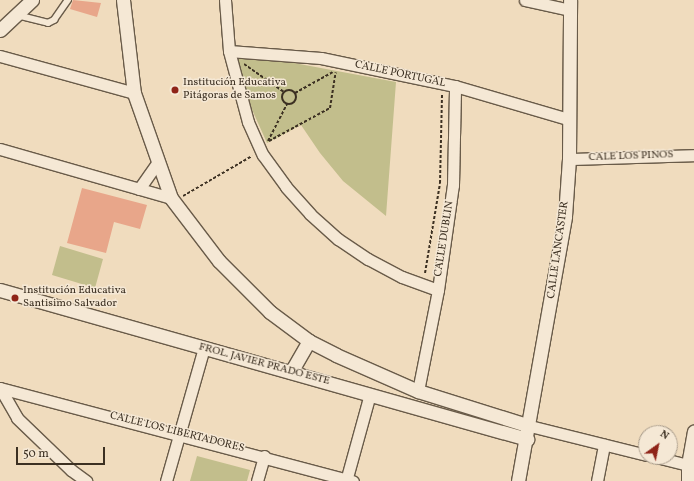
<!DOCTYPE html>
<meta charset="utf-8">
<style>
body{margin:0}
#map{position:relative;width:694px;height:481px;overflow:hidden;background:#f0dcbe;font-family:Vollkorn,serif}
div>[style]{position:absolute}
[style*='--x']{left:calc(var(--x)*1px);top:calc(var(--y)*1px);width:calc(var(--w)*1px);rotate:calc(var(--a)*1deg)}
.green>*{inset:0;background:#c2be8c}
.building>*{inset:0;background:#e8a68a}
.path>*{height:2px;margin-top:-1px;transform-origin:0;background:repeating-linear-gradient(90deg,#3c3022 0 3px,transparent 0 5px)}
.path>.ring{margin:-1px;padding:0;box-sizing:content-box;background:none;border:2px solid #3c3022;border-radius:50%}
.roads{filter:drop-shadow(1px 0 #695b49) drop-shadow(-1px 0 #695b49) drop-shadow(0 1px #695b49) drop-shadow(0 -1px #695b49)}
.service>*{height:5.5px;margin:-2.75px;padding:0 2.75px;transform-origin:2.75px;border-radius:2.75px;background:#f5e8d5}
.minor>*{height:11px;margin:-5.5px;padding:0 5.5px;transform-origin:5.5px;border-radius:5.5px;background:#f5e8d5}
.tertiary>*{height:13px;margin:-6.5px;padding:0 6.5px;transform-origin:6.5px;border-radius:6.5px;background:#f5e8d5}
.dots>*{width:11px;height:11px;translate:-50% -50%;box-sizing:border-box;border:2px solid #f5e8d5;border-radius:50%}
span{translate:-50% -50%;white-space:nowrap;text-align:center;line-height:1.15;-webkit-text-stroke:3px #f5e8d5;paint-order:stroke}
.street-label{font-size:11px;color:#3c3022}
.poi-label{font-size:11px;color:#3c3022}
.left{translate:0 -50%;text-align:left}
.north{position:absolute;left:638px;top:425px;width:40px;height:40px;box-sizing:border-box;background:#f5e8d5;border:1px solid #ab9e8d;border-radius:50%;rotate:33deg;font-size:11px;font-weight:700;line-height:16px;text-align:center;color:#3c3022}
.north::after{content:'';display:block;margin:auto;width:14px;height:18px;background:#8f2418;clip-path:polygon(50% 0,100% 100%,50% 72%,0 100%)}
.scale{position:absolute;left:16px;top:447px;width:89px;height:18px;box-sizing:border-box;border:2px solid #3c3022;border-top:0;padding-left:5px;font-size:12px;line-height:14px;white-space:nowrap;color:#3c3022;-webkit-text-stroke:3px #f5e8d5;paint-order:stroke}
</style>
<div id="map">
<div class="green">
<div style="clip-path:polygon(237px 58px,294px 63px,396px 82px,386px 216px,343px 181px,320px 153px,301px 125px,267px 143px,250px 105px)"></div>
<div style="clip-path:polygon(60px 246px,103px 259px,95px 288px,52px 275px)"></div>
<div style="clip-path:polygon(197px 456px,250px 470px,247px 481px,190px 481px)"></div>
</div>
<div class="building">
<div style="clip-path:polygon(73px 0,101px 3px,97px 17px,70px 9px)"></div>
<div style="clip-path:polygon(82px 188px,147px 205px,140px 229px,114px 222px,106px 253px,67px 243px)"></div>
</div>
<div class="path">
<div style="--x:244;--y:64;--w:49;--a:35"></div>
<div class="ring" style="left:282px;top:90px;width:12px;height:12px"></div>
<div style="--x:295;--y:93;--w:43;--a:-28.9"></div>
<div style="--x:268;--y:141;--w:42;--a:-62.8"></div>
<div style="--x:269;--y:141;--w:69;--a:-28.4"></div>
<div style="--x:330;--y:108;--w:36;--a:-81"></div>
<div style="--x:183;--y:196;--w:80;--a:-30.1"></div>
<div style="--x:425;--y:273;--w:91;--a:-80.5"></div>
<div style="--x:440;--y:183;--w:88;--a:-88.7"></div>
</div>
<div class="roads">
<div class="service">
<div style="--x:17;--y:15;--w:32;--a:14"></div>
<div style="--x:48;--y:23;--w:7;--a:-27"></div>
<div style="--x:54;--y:20;--w:24;--a:-55"></div>
</div>
<div class="minor">
<div style="--x:225;--y:0;--w:51;--a:85.5"></div>
<div style="--x:229;--y:51;--w:73;--a:75"></div>
<div style="--x:248;--y:122;--w:36;--a:66"></div>
<div style="--x:263;--y:155;--w:39;--a:54"></div>
<div style="--x:286;--y:187;--w:36;--a:48"></div>
<div style="--x:310;--y:214;--w:38;--a:42"></div>
<div style="--x:338;--y:239;--w:36;--a:34"></div>
<div style="--x:368;--y:259;--w:38;--a:28"></div>
<div style="--x:402;--y:277;--w:38;--a:20"></div>
<div style="--x:525;--y:0;--w:46;--a:12.5"></div>
<div style="--x:229;--y:51;--w:92;--a:4.4"></div>
<div style="--x:321;--y:58;--w:137;--a:11.8"></div>
<div style="--x:455;--y:86;--w:118;--a:16.3"></div>
<div style="--x:0;--y:56;--w:139;--a:15.4"></div>
<div style="--x:0;--y:149;--w:178;--a:16"></div>
<div style="--x:569;--y:159;--w:125;--a:-1.8"></div>
<div style="--x:139;--y:189;--w:33;--a:-55"></div>
<div style="--x:0;--y:388;--w:365;--a:14.8"></div>
<div style="--x:0;--y:388;--w:34;--a:60"></div>
<div style="--x:17;--y:418;--w:75;--a:43.9"></div>
<div style="--x:71;--y:470;--w:19;--a:36"></div>
<div style="--x:418;--y:391;--w:103;--a:-78.8"></div>
<div style="--x:438;--y:290;--w:106;--a:-81.9"></div>
<div style="--x:453;--y:185;--w:99;--a:-88.8"></div>
<div style="--x:530;--y:426;--w:120;--a:14"></div>
<div style="--x:656;--y:457;--w:33;--a:14"></div>
<div style="--x:166;--y:481;--w:138;--a:-74.1"></div>
<div style="--x:257;--y:481;--w:26;--a:-74"></div>
<div style="--x:346;--y:481;--w:90;--a:-74.6"></div>
<div style="--x:597;--y:481;--w:37;--a:-79"></div>
</div>
<div class="tertiary">
<div style="--x:123;--y:0;--w:94;--a:83.3"></div>
<div style="--x:134;--y:93;--w:111;--a:70.6"></div>
<div style="--x:171;--y:198;--w:79;--a:52.7"></div>
<div style="--x:219;--y:261;--w:72;--a:45"></div>
<div style="--x:270;--y:312;--w:49;--a:36.6"></div>
<div style="--x:309;--y:341;--w:30;--a:27"></div>
<div style="--x:336;--y:355;--w:90;--a:23.7"></div>
<div style="--x:418;--y:391;--w:117;--a:17.4"></div>
<div style="--x:0;--y:30;--w:44;--a:-43.2"></div>
<div style="--x:0;--y:290;--w:548;--a:15.79"></div>
<div style="--x:291;--y:372;--w:36;--a:-60"></div>
<div style="--x:518;--y:481;--w:269;--a:-79.9"></div>
<div style="--x:565;--y:216;--w:57;--a:-86"></div>
<div style="--x:569;--y:159;--w:159;--a:-89.6"></div>
<div style="--x:688;--y:481;--w:16;--a:-90"></div>
<div style="--x:688;--y:465;--w:34;--a:-80"></div>
</div>
</div>
<div class="dots">
<div style="left:175px;top:90px;background:#8f2418"></div>
<div style="left:15px;top:298px;background:#8f2418"></div>
</div>
<div class="street-label">
<span style="left:400px;top:75px;rotate:12deg">CALLE PORTUGAL</span>
<span style="left:631px;top:157px;rotate:-2deg">CALE LOS PINOS</span>
<span style="left:445px;top:239px;rotate:-81deg">CALLE DUBLIN</span>
<span style="left:559px;top:250px;rotate:-82deg">CALLE LANCASTER</span>
<span style="left:264px;top:365px;rotate:15deg">FROL. JAVIER PRADO ESTE</span>
<span style="left:177px;top:433px;rotate:14deg">CALLE LOS LIBERTADORES</span>
</div>
<div class="poi-label">
<span class="left" style="left:183px;top:90px">Institución Educativa<br>Pitágoras de Samos</span>
<span class="left" style="left:23px;top:298px">Institución Educativa<br>Santisimo Salvador</span>
</div>
<div class="north">N</div>
<div class="scale">50 m</div>
</div>
